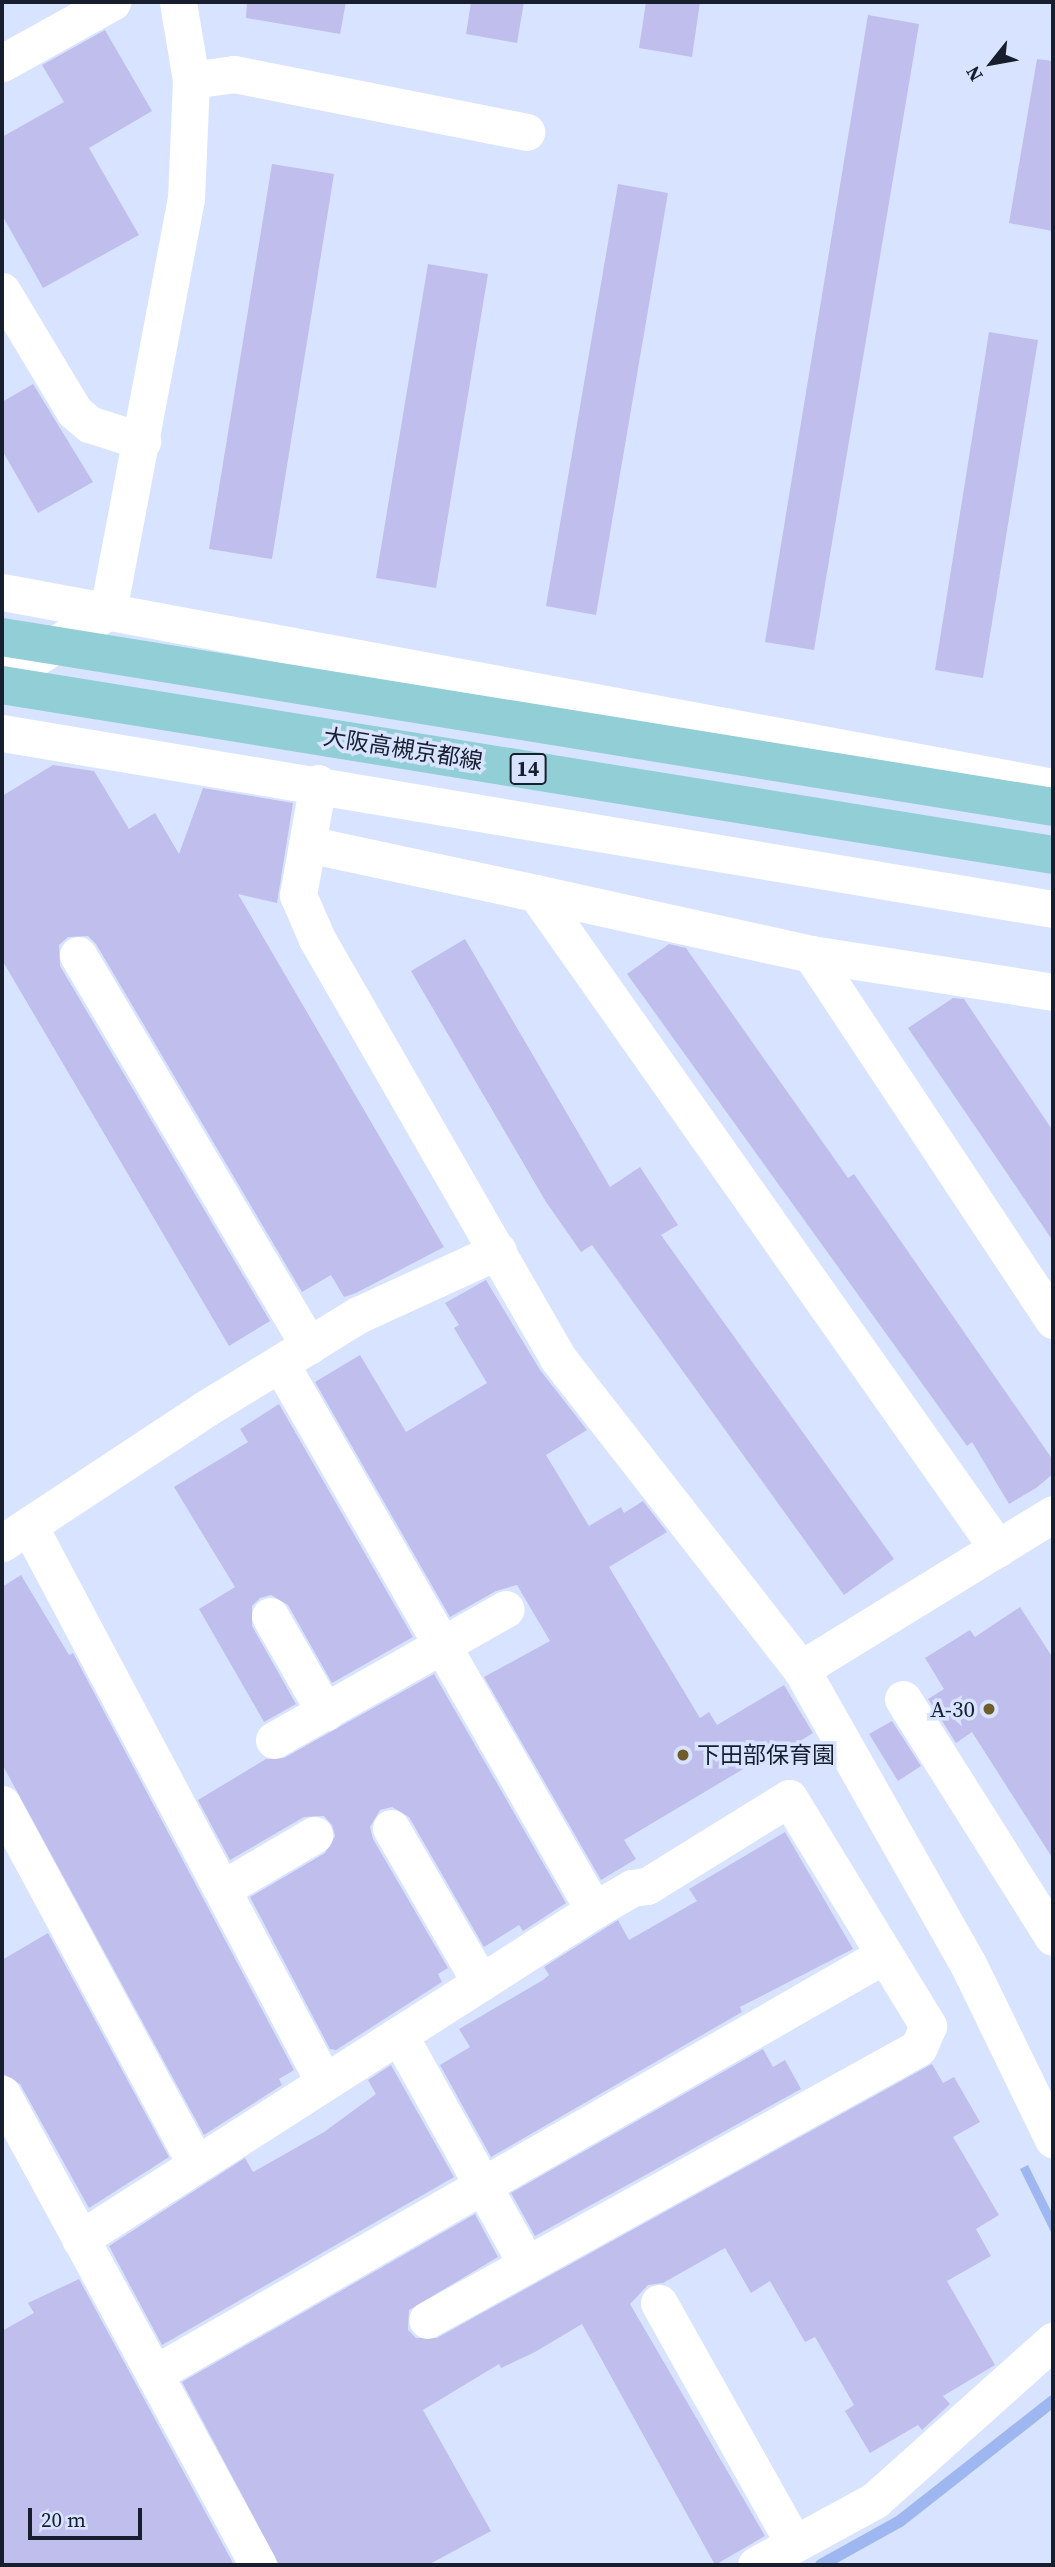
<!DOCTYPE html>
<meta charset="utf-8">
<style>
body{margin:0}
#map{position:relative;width:1055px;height:2567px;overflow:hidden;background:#d8e4ff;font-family:"Source Serif 4","Noto Sans JP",serif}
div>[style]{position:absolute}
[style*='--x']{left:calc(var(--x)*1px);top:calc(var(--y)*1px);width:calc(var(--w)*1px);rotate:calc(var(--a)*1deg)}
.water>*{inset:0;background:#9eb7f1}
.stream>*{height:12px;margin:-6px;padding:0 6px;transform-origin:6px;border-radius:6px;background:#9eb7f1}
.building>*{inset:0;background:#c0beed}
.street>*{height:37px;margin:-18.5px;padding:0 18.5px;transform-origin:18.5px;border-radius:18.5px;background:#fff}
.primary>*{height:38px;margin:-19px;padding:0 19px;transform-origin:19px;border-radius:19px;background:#91ced6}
.dots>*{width:19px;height:19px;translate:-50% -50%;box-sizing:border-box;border:4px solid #d8e4ff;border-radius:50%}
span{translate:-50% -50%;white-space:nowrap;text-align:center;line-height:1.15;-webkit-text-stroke:7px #d8e4ff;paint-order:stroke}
.shield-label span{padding:2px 5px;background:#d8e4ff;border:2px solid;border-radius:5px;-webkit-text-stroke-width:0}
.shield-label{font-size:21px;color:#171e2e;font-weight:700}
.street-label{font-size:23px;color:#171e2e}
.poi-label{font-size:23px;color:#171e2e}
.right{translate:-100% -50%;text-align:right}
.left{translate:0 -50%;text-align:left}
.frame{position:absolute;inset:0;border:4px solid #171e2e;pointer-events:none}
.north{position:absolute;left:957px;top:28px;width:70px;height:70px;-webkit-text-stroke:5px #d8e4ff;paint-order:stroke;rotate:239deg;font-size:19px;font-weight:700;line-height:28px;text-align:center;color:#171e2e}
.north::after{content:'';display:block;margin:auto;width:24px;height:32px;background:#171e2e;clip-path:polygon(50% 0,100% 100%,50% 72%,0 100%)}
.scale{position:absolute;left:28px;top:2508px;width:114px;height:32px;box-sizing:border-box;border:4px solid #171e2e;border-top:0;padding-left:9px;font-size:21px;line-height:24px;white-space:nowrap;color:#171e2e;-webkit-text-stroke:5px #d8e4ff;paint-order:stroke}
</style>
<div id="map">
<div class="water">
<div style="clip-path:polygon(1028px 2165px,1053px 2215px,1053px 2236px,1020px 2169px)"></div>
</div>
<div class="stream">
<div style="--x:821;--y:2565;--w:90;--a:-29.1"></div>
<div style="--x:900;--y:2521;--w:194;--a:-38.1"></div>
</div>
<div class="building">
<div style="clip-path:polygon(247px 2px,346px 2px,340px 34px,246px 18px)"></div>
<div style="clip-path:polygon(471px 2px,524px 2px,517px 43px,466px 34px)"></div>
<div style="clip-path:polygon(646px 2px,700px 2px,692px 57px,639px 48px)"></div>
<div style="clip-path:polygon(868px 15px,919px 24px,814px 650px,765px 642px)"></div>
<div style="clip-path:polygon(105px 30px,152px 111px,89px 148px,139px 235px,43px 288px,2px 215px,2px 137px,64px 102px,42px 65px)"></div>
<div style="clip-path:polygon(1037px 59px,1053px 61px,1053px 231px,1009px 223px)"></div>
<div style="clip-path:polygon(272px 164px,334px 174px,272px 559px,209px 549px)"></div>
<div style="clip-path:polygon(618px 184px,668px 193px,596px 615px,546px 606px)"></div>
<div style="clip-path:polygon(428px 264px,488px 274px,436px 588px,376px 578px)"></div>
<div style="clip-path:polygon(989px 332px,1038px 340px,983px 678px,935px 670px)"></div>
<div style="clip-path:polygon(33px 384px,93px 482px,38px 513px,2px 450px,2px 402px)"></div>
<div style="clip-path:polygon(53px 765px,94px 771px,129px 829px,155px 813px,179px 854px,203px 788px,293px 803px,277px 903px,238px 894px,444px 1247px,356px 1293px,344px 1297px,331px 1275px,302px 1292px,96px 944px,88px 936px,68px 937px,59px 945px,60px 966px,270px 1321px,229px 1346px,2px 960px,2px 796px)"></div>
<div style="clip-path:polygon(465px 939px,610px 1187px,640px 1167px,678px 1225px,661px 1235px,894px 1559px,844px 1595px,592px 1245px,581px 1252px,546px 1202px,411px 971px)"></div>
<div style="clip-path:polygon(669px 944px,686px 948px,848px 1178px,854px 1174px,1053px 1460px,1053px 1474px,1036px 1488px,1009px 1504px,972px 1442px,967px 1446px,627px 974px)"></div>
<div style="clip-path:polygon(953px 998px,964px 999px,1053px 1131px,1053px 1241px,908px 1028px)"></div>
<div style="clip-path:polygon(486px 1280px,540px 1370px,587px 1430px,546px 1455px,589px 1526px,621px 1507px,624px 1513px,643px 1501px,667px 1532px,609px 1567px,700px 1718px,709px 1712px,717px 1725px,784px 1685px,813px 1733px,763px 1764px,760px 1759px,624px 1840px,636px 1859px,601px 1880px,484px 1677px,550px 1641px,517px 1585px,496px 1591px,450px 1617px,315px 1382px,360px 1355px,406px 1432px,487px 1383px,454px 1328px,459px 1325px,445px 1303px)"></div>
<div style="clip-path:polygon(279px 1404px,413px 1637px,332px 1683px,288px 1605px,271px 1595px,260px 1598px,252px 1606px,252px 1626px,296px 1704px,264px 1722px,199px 1609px,235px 1587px,174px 1487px,248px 1442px,240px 1429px)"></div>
<div style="clip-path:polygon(21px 1575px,69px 1655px,73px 1653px,294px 2070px,279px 2079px,282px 2085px,204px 2135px,2px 1764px,2px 1587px)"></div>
<div style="clip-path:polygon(1020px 1607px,1053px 1658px,1053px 1859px,972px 1732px,956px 1743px,928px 1699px,944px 1689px,925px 1658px,970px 1630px,975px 1637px)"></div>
<div style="clip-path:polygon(434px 1674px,566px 1903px,523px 1931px,519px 1925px,484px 1947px,409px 1817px,392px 1807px,380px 1810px,370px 1827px,373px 1839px,448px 1968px,438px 1974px,442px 1982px,336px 2050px,330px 2049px,250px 1897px,325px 1853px,335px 1836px,332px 1825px,324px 1816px,304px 1817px,230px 1860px,198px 1800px,266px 1759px,284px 1758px)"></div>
<div style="clip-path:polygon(892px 1721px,921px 1766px,898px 1781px,869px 1734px)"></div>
<div style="clip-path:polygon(785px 1832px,853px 1949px,740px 2007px,742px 2012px,491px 2157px,440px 2065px,470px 2047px,459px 2029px,543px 1980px,549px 1975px,544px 1967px,618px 1920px,629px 1940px,697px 1901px,689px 1889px)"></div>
<div style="clip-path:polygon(48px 1933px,169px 2157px,89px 2208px,20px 2084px,2px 2073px,2px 1960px)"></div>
<div style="clip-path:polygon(763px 2049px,773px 2067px,785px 2060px,801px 2089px,535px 2236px,511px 2193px)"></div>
<div style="clip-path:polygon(932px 2064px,943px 2083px,954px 2077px,980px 2122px,953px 2137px,999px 2215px,976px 2229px,991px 2256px,947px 2281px,995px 2365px,943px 2396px,950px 2404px,922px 2430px,918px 2425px,870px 2453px,845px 2411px,854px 2405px,815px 2337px,805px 2342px,770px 2281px,751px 2293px,725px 2248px,663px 2283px,648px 2285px,630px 2304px,765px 2536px,715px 2565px,582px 2324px,535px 2352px,501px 2368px,499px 2364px,423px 2410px,491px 2531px,428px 2565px,279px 2565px,182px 2382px,475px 2214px,498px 2257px,409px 2310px,408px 2330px,416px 2338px,437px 2338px)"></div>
<div style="clip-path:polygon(391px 2065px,454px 2177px,162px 2345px,109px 2246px,245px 2158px,253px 2172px,324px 2132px,376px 2094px,368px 2080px)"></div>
<div style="clip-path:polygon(79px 2279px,136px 2384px,234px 2565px,2px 2565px,2px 2331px,34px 2313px,28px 2303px)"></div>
</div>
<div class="street">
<div style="--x:2;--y:63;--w:126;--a:-29"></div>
<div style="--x:191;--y:80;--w:43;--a:-7.9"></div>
<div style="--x:234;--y:74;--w:298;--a:11.2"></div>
<div style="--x:2;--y:291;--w:140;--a:59"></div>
<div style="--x:74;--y:411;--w:20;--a:41"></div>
<div style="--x:89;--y:424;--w:56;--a:17.8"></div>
<div style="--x:2;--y:592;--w:1069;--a:10.51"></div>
<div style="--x:2;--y:679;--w:126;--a:-32.7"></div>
<div style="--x:108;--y:611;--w:419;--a:-79.3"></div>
<div style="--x:186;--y:199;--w:119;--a:-87.6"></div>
<div style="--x:191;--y:80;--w:79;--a:-99.5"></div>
<div style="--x:2;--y:733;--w:1066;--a:9.51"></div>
<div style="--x:318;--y:783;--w:114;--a:100.1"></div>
<div style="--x:298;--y:895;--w:48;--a:66.6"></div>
<div style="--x:317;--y:939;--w:482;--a:60.1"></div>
<div style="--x:557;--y:1357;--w:396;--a:52"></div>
<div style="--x:801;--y:1669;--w:339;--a:60.5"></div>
<div style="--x:968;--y:1964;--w:195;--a:64.1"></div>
<div style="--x:307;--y:844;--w:234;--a:12.1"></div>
<div style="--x:536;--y:893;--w:802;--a:54.84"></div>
<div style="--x:536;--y:893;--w:282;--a:12.5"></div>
<div style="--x:811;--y:954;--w:439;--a:56.5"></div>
<div style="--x:811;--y:954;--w:245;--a:8.9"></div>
<div style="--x:78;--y:955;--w:454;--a:59.4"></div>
<div style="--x:280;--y:1363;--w:631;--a:60.14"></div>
<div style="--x:29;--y:1526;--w:629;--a:62.05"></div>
<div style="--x:2;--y:1543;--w:243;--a:-33.4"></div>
<div style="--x:205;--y:1409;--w:180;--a:-31.6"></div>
<div style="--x:358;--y:1315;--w:154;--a:-24.6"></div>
<div style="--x:270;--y:1616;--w:111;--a:60.2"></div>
<div style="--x:801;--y:1669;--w:296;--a:-31.6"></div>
<div style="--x:903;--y:1699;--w:281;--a:57.8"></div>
<div style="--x:274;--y:1740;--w:266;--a:-29.5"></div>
<div style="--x:2;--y:1804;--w:409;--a:61.7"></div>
<div style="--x:391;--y:1828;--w:179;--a:59.9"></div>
<div style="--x:222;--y:1889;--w:107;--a:-30.4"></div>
<div style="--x:399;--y:2035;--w:263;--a:60.9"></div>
<div style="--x:2;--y:2094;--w:536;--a:61.47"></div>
<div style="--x:80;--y:2239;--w:610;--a:-32.62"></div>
<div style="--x:594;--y:1910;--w:44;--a:-30.1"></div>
<div style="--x:632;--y:1888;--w:15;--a:-8"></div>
<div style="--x:647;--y:1886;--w:167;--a:-31.8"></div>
<div style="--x:789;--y:1798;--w:267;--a:58.6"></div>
<div style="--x:928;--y:2026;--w:24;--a:114"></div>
<div style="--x:918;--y:2048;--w:561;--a:151.01"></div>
<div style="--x:659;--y:2303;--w:276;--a:60.7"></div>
<div style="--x:154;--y:2374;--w:842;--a:-29.85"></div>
<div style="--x:756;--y:2565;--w:136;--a:-28.6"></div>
<div style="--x:875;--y:2500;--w:239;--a:-41.8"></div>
</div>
<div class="primary">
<div style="--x:2;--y:637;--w:1065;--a:9.19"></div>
<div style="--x:2;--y:685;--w:1065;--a:9.19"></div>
</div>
<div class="dots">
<div style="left:989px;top:1709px;background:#705b2b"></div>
<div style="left:683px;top:1755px;background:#705b2b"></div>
</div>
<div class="shield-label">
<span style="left:528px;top:769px">14</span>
</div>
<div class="street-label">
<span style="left:403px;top:749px;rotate:9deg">大阪高槻京都線</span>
</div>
<div class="poi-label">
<span class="right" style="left:975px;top:1709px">A-30</span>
<span class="left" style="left:697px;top:1755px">下田部保育園</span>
</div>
<div class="frame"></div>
<div class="north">N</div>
<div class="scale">20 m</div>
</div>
